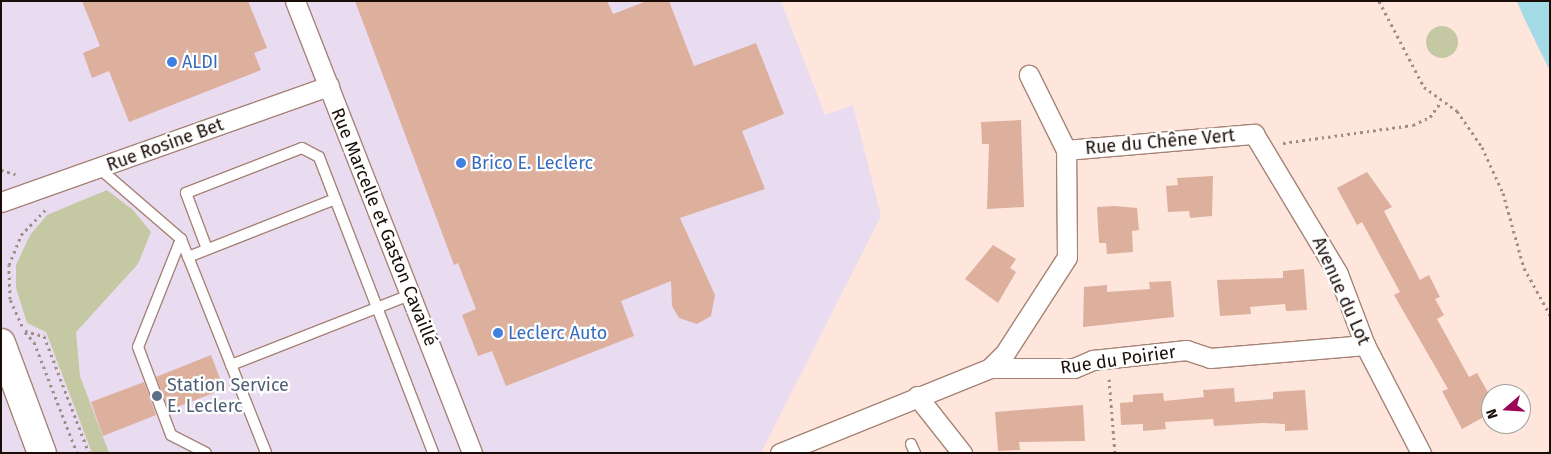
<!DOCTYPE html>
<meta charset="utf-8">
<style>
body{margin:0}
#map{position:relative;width:1551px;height:454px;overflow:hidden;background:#fee6dd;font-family:"Fira Sans",sans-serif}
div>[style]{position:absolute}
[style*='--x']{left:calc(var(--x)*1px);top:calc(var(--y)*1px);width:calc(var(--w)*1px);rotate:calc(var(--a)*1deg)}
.commercial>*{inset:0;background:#e9dcf0}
.green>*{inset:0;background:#c5c9a3}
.round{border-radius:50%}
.water>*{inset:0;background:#a3dbe6}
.building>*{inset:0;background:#ddaf9d}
.path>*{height:3px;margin-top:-1.5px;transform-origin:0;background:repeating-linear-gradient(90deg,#a08d85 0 2.5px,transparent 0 6.5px)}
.roads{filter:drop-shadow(1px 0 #a78375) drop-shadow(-1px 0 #a78375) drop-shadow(0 1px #a78375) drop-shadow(0 -1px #a78375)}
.lane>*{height:10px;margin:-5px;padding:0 5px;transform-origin:5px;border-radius:5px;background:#fff}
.street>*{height:19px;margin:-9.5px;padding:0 9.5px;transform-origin:9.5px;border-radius:9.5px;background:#fff}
.secondary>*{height:28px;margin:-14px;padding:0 14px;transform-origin:14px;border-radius:14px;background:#fff}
.dots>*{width:14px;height:14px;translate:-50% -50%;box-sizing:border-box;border:2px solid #fff;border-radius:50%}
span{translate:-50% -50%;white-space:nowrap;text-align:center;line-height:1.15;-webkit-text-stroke:4.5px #fff;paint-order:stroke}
.shop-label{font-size:18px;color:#366cbe}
.left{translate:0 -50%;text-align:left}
.street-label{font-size:18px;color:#1a0d08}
.service-label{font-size:18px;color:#4e5e75}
.frame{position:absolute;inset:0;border:2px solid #1a0d08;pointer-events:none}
.north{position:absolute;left:1481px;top:384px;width:50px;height:50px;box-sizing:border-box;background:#fff;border:1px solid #a39e9c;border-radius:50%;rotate:251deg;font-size:14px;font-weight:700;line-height:20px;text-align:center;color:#1a0d08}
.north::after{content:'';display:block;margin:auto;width:18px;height:22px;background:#9b0756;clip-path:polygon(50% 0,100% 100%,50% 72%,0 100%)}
</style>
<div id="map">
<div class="commercial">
<div style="clip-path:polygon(1px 1px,781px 1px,825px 115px,853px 105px,881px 216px,761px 453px,1px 453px)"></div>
</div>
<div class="green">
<div class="round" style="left:1426px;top:26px;width:32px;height:32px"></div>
<div style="clip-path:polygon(107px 190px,133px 210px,151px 232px,138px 264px,76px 332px,80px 376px,109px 453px,92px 453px,46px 332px,27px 323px,16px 288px,16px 265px,30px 235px,47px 215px)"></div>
</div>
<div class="water">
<div style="clip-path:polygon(1517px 1px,1550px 1px,1550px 71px,1524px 18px)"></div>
</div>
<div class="building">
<div style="clip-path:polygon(82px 1px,248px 1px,267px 48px,254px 53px,261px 70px,129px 122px,109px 71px,92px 78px,83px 53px,100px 46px)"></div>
<div style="clip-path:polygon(355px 1px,607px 1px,613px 14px,647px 1px,669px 1px,694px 66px,756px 43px,784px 114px,742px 131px,765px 189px,680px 218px,715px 295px,711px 316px,697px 324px,679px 318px,672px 306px,671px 281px,621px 301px,634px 336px,506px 386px,492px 351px,478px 356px,462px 315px,476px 309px,458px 263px,454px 265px)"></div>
<div style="clip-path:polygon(1021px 120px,1024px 207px,987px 209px,989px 144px,982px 144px,981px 122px)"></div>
<div style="clip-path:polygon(1367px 172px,1392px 207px,1384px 211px,1420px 280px,1429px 275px,1440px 297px,1435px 299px,1444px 315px,1437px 319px,1469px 377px,1477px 373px,1489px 394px,1484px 397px,1491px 413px,1462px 429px,1442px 391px,1448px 389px,1394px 295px,1400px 292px,1362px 222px,1357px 225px,1337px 188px)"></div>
<div style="clip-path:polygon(1213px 176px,1212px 216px,1190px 218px,1189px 211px,1168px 212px,1166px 186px,1178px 185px,1177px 178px)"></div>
<div style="clip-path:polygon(1115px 206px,1137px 208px,1139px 230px,1132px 231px,1133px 252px,1107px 254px,1106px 243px,1099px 243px,1097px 207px)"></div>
<div style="clip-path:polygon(993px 245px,1016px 259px,1010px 268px,1016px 272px,998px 303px,965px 279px)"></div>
<div style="clip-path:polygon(1304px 269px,1307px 310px,1286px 311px,1285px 304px,1250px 307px,1251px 314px,1220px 316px,1217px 280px,1283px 278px,1283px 271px)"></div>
<div style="clip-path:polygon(1171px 281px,1174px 317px,1083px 327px,1084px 287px,1107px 285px,1107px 292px,1150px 289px,1149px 282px)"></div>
<div style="clip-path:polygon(211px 355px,224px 389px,169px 410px,156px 377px)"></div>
<div style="clip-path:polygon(144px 382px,156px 415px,103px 436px,91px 402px)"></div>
<div style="clip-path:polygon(1234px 388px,1235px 402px,1273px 399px,1273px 392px,1305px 390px,1308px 430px,1285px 431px,1285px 424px,1263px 423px,1214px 426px,1213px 419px,1165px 422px,1166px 429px,1143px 431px,1143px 424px,1121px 425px,1120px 403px,1133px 402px,1133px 395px,1163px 393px,1164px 401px,1204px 397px,1203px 390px)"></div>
<div style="clip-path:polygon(1083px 405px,1085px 441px,1019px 442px,1020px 450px,998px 451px,995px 412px)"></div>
</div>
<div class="path">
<div style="--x:1379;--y:1;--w:97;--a:62.4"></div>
<div style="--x:1424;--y:87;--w:41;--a:36"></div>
<div style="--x:1457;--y:111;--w:44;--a:55.2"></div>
<div style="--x:1482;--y:147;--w:51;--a:65.5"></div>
<div style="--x:1503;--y:193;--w:78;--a:74.4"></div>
<div style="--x:1524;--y:268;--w:54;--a:61"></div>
<div style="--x:1283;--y:143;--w:131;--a:-7.9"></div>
<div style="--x:1413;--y:125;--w:19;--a:-25"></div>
<div style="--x:1430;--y:117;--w:17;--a:-54"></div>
<div style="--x:1;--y:170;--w:15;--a:16"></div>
<div style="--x:22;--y:326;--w:30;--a:-114"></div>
<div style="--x:10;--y:299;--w:34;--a:-92"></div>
<div style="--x:9;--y:265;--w:32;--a:-68"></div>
<div style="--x:21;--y:235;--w:35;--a:-46"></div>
<div style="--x:25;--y:331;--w:20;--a:15"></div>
<div style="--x:44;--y:336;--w:125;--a:69"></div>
<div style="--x:25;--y:332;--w:13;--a:48"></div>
<div style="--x:34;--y:342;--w:119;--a:68.8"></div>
<div style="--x:1109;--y:379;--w:74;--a:85.4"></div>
<div style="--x:1547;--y:453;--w:3;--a:-18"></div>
</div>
<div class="roads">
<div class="lane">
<div style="--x:100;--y:169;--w:107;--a:40.8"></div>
<div style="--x:181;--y:239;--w:230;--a:68.3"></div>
<div style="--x:181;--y:239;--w:116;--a:111.7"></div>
<div style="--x:138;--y:347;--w:94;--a:69.4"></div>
<div style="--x:171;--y:435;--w:39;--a:27"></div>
<div style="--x:207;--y:249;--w:60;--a:-110.6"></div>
<div style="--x:186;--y:193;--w:124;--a:-21.2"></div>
<div style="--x:302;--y:148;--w:19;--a:28"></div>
<div style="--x:319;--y:157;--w:317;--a:68.9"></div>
<div style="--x:188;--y:257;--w:158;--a:-21.5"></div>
<div style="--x:231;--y:365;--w:192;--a:-21.4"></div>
<div style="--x:911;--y:444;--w:10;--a:66"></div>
</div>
<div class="street">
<div style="--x:295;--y:1;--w:485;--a:68.6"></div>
<div style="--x:1066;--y:150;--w:189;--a:-4.9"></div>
<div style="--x:1254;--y:134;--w:163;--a:59"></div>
<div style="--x:1338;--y:274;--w:76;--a:69.2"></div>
<div style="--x:1365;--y:345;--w:122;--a:62.6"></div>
<div style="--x:1;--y:202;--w:348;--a:-19.5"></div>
<div style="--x:990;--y:368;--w:84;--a:0"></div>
<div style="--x:1074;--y:368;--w:21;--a:-23"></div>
<div style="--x:1093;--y:360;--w:94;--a:-6.1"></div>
<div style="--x:1186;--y:350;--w:25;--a:18"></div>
<div style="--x:1210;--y:358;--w:156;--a:-4.8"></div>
<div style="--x:917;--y:396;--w:73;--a:51.7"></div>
<div style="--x:780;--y:453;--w:227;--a:-22"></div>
<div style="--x:990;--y:368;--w:21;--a:-45"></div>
<div style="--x:1005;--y:353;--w:114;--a:-57.1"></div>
<div style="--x:1067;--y:257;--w:107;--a:-90.5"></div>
<div style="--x:1066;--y:150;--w:84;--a:-116.3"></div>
</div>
<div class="secondary">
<div style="--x:1;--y:343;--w:117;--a:69.6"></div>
</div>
</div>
<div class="dots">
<div style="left:172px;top:62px;background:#3f7fe0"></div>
<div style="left:461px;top:163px;background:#3f7fe0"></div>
<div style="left:498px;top:333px;background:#3f7fe0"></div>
<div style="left:157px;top:396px;background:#5c6f8a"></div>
</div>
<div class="shop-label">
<span class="left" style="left:182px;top:62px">ALDI</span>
<span class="left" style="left:471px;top:163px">Brico E. Leclerc</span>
<span class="left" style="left:508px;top:333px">Leclerc Auto</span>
</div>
<div class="street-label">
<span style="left:1160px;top:142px;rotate:-5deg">Rue du Chêne Vert</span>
<span style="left:165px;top:145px;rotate:-20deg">Rue Rosine Bet</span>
<span style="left:384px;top:227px;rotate:68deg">Rue Marcelle et Gaston Cavaillé</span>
<span style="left:1341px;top:291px;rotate:66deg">Avenue du Lot</span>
<span style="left:1118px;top:360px;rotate:-8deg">Rue du Poirier</span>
</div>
<div class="service-label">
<span class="left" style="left:167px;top:396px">Station Service<br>E. Leclerc</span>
</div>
<div class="frame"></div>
<div class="north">N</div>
</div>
